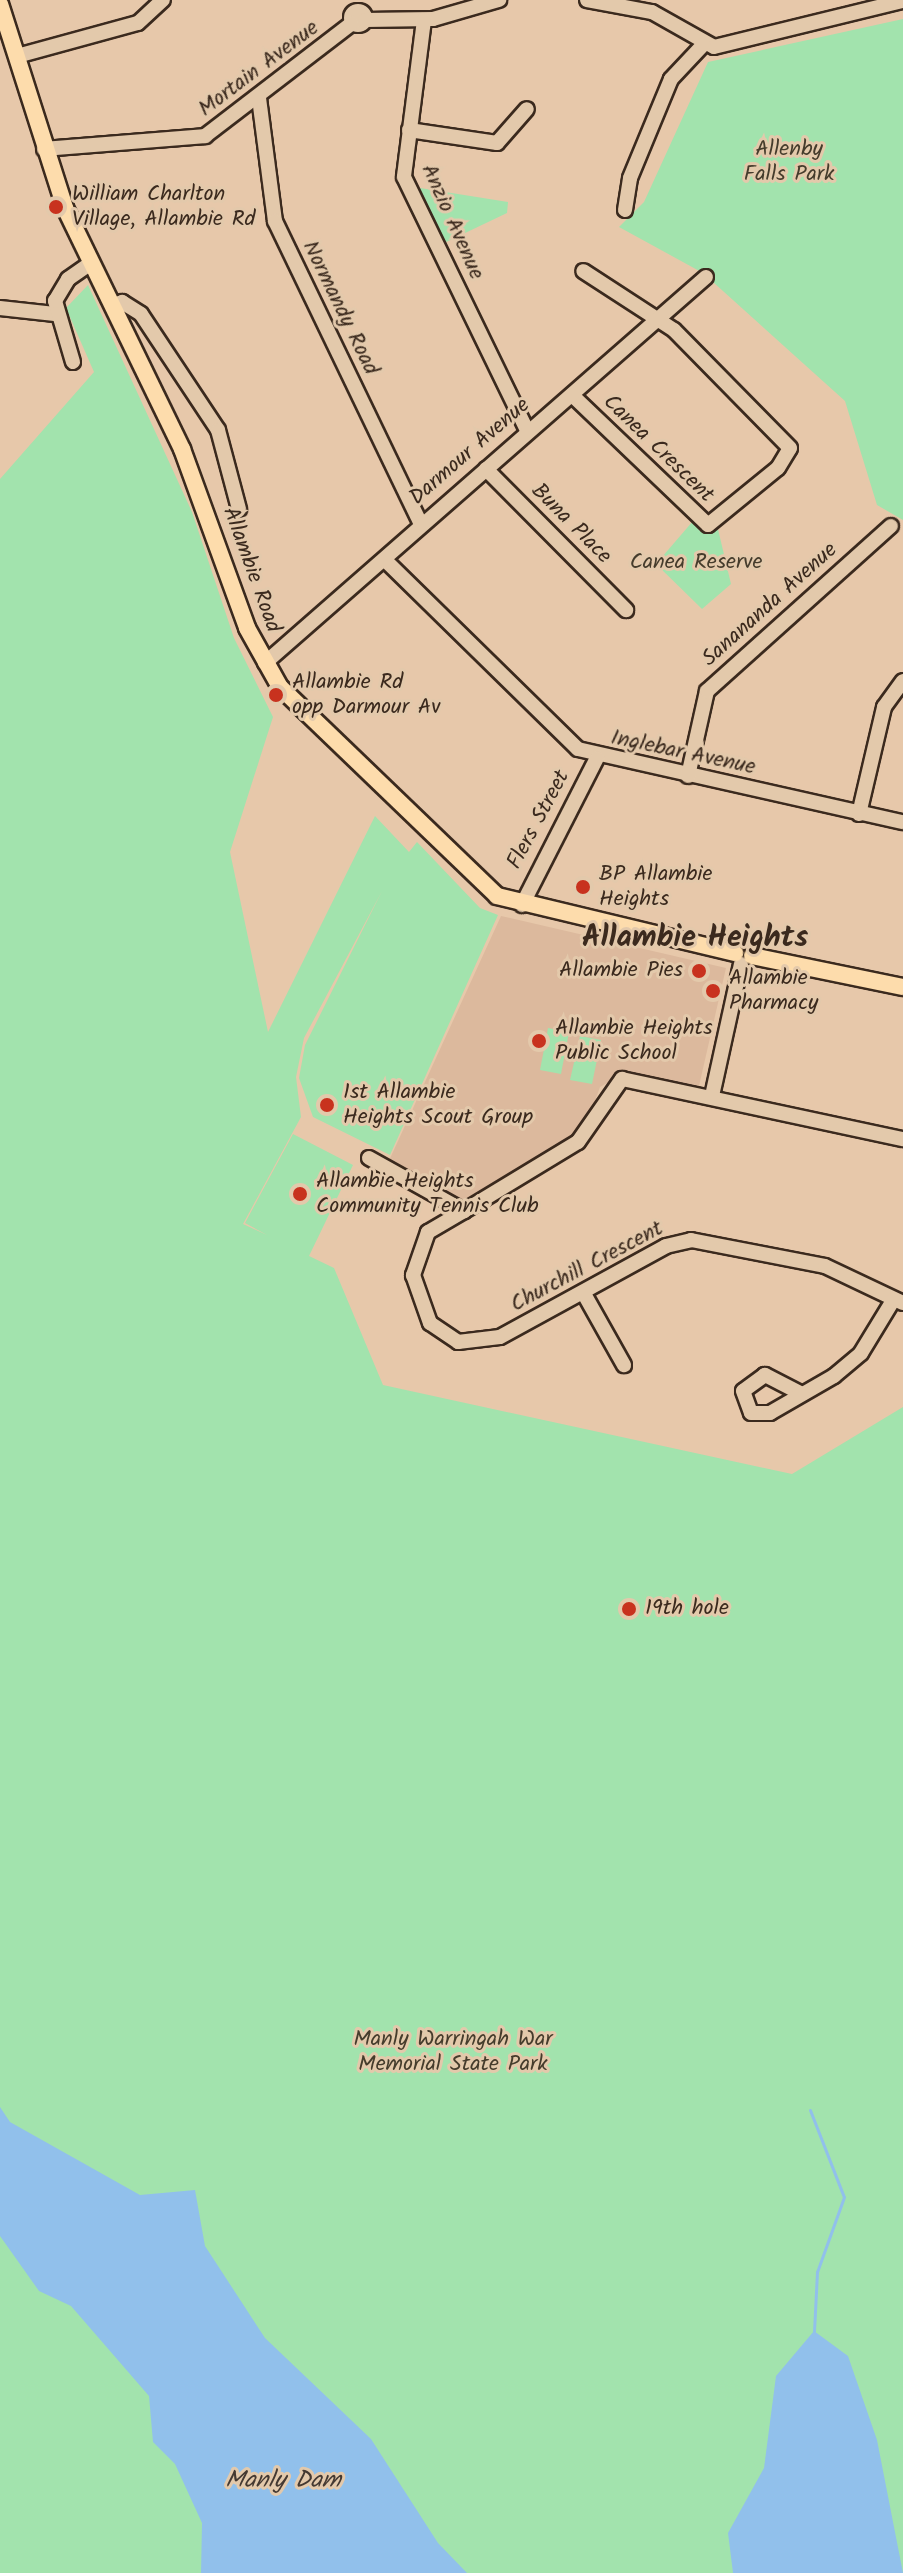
<!DOCTYPE html>
<style>
body{margin:0}
#map{position:relative;width:903px;height:2573px;overflow:hidden;background:#e7c8aa;font-family:Kalam,sans-serif}
div>[style]{position:absolute}
[style*='--x']{left:calc(var(--x)*1px);top:calc(var(--y)*1px);width:calc(var(--w)*1px);rotate:calc(var(--a)*1deg)}
.built>*{inset:0;background:#dcb99d}
.green>*{inset:0;background:#a2e3ad}
.water>*{inset:0;background:#91c0eb}
.stream>*{height:3px;margin:-1.5px;padding:0 1.5px;transform-origin:1.5px;border-radius:1.5px;background:#91c0eb}
.roads{filter:drop-shadow(2px 0 #3b2a1e) drop-shadow(-2px 0 #3b2a1e) drop-shadow(0 2px #3b2a1e) drop-shadow(0 -2px #3b2a1e)}
.minor>*{height:14px;margin:-7px;padding:0 7px;transform-origin:7px;border-radius:7px;background:#e3c9ab}
.minor>.ring{margin:-7px;padding:0;box-sizing:content-box;background:none;border:14px solid #e3c9ab;border-radius:50%}
.major>*{height:16px;margin:-8px;padding:0 8px;transform-origin:8px;border-radius:8px;background:#fddcac}
.dots>*{width:22px;height:22px;translate:-50% -50%;box-sizing:border-box;border:4px solid #e3c9ab;border-radius:50%}
span{translate:-50% -50%;white-space:nowrap;text-align:center;line-height:1.15;-webkit-text-stroke:6px #e3c9ab;paint-order:stroke}
.street-label{font-size:22px;color:#3b2a1e}
.park-label{font-size:22px;color:#453c2c}
.poi-label{font-size:22px;color:#3b2a1e}
.left{translate:0 -50%;text-align:left}
.right{translate:-100% -50%;text-align:right}
.water-label{font-size:24px;color:#443932;font-style:italic}
.district-label{font-size:30px;color:#3b2a1e;font-weight:700}
</style>
<div id="map">
<div class="built">
<div style="clip-path:polygon(501px 916px,726px 968px,699px 1086px,627px 1072px,600px 1087px,584px 1131px,466px 1203px,387px 1165px)"></div>
</div>
<div class="green">
<div style="clip-path:polygon(903px 19px,903px 520px,877px 505px,845px 401px,703px 273px,619px 227px,644px 202px,708px 62px)"></div>
<div style="clip-path:polygon(414px 187px,508px 202px,507px 213px,442px 244px)"></div>
<div style="clip-path:polygon(88px 285px,192px 512px,234px 638px,273px 717px,230px 852px,268px 1032px,375px 816px,409px 852px,417px 842px,480px 908px,498px 915px,390px 1155px,313px 1117px,299px 1078px,305px 1045px,382px 891px,304px 1038px,296px 1077px,301px 1117px,243px 1224px,267px 1235px,245px 1223px,293px 1134px,353px 1165px,309px 1256px,334px 1268px,383px 1385px,792px 1474px,903px 1407px,903px 2573px,0 2573px,0 479px,94px 372px,66px 308px)"></div>
<div style="clip-path:polygon(693px 521px,717px 525px,731px 584px,702px 609px,656px 564px)"></div>
<div style="clip-path:polygon(548px 1028px,569px 1032px,561px 1074px,540px 1070px)"></div>
<div style="clip-path:polygon(580px 1036px,601px 1040px,592px 1084px,570px 1080px)"></div>
</div>
<div class="water">
<div style="clip-path:polygon(0 2107px,10px 2122px,140px 2195px,195px 2190px,205px 2246px,265px 2338px,371px 2439px,438px 2543px,467px 2573px,201px 2573px,202px 2523px,175px 2464px,153px 2442px,149px 2396px,71px 2306px,39px 2291px,0 2236px)"></div>
<div style="clip-path:polygon(814px 2331px,848px 2356px,877px 2440px,903px 2573px,733px 2573px,728px 2533px,764px 2468px,776px 2376px)"></div>
</div>
<div class="stream">
<div style="--x:810;--y:2110;--w:93;--a:68.7"></div>
<div style="--x:844;--y:2197;--w:80;--a:109.8"></div>
<div style="--x:817;--y:2272;--w:59;--a:92.9"></div>
</div>
<div class="roads">
<div class="minor">
<div style="--x:587;--y:0;--w:66;--a:10.5"></div>
<div style="--x:652;--y:12;--w:71;--a:29.4"></div>
<div style="--x:714;--y:47;--w:195;--a:-13.7"></div>
<div class="ring" style="left:351px;top:11px;width:0;height:0"></div>
<div style="--x:365;--y:20;--w:68;--a:-0.8"></div>
<div style="--x:433;--y:19;--w:69;--a:-16.1"></div>
<div style="--x:424;--y:20;--w:158;--a:97.3"></div>
<div style="--x:404;--y:177;--w:281;--a:64.1"></div>
<div style="--x:17;--y:56;--w:125;--a:-15.3"></div>
<div style="--x:138;--y:23;--w:34;--a:-43"></div>
<div style="--x:259;--y:98;--w:124;--a:82.6"></div>
<div style="--x:275;--y:221;--w:336;--a:64.3"></div>
<div style="--x:409;--y:130;--w:89;--a:8.4"></div>
<div style="--x:497;--y:143;--w:45;--a:-48.6"></div>
<div style="--x:44;--y:149;--w:162;--a:-4.6"></div>
<div style="--x:205;--y:136;--w:185;--a:-37.5"></div>
<div style="--x:625;--y:210;--w:32;--a:-81"></div>
<div style="--x:630;--y:178;--w:107;--a:-67.5"></div>
<div style="--x:671;--y:79;--w:47;--a:-46.7"></div>
<div style="--x:112;--y:306;--w:11;--a:-22"></div>
<div style="--x:122;--y:302;--w:22;--a:32"></div>
<div style="--x:141;--y:314;--w:139;--a:56.4"></div>
<div style="--x:218;--y:430;--w:82;--a:75.1"></div>
<div style="--x:0;--y:308;--w:55;--a:6.2"></div>
<div style="--x:73;--y:362;--w:64;--a:-106.4"></div>
<div style="--x:55;--y:301;--w:26;--a:-59"></div>
<div style="--x:68;--y:279;--w:28;--a:-35"></div>
<div style="--x:572;--y:395;--w:188;--a:43.7"></div>
<div style="--x:708;--y:525;--w:90;--a:-39.2"></div>
<div style="--x:778;--y:468;--w:23;--a:-59"></div>
<div style="--x:790;--y:448;--w:165;--a:-134.5"></div>
<div style="--x:674;--y:330;--w:108;--a:-147"></div>
<div style="--x:486;--y:469;--w:199;--a:45.2"></div>
<div style="--x:385;--y:560;--w:270;--a:44.4"></div>
<div style="--x:578;--y:749;--w:333;--a:12.7"></div>
<div style="--x:265;--y:663;--w:586;--a:-41.2"></div>
<div style="--x:688;--y:776;--w:87;--a:-77.4"></div>
<div style="--x:707;--y:691;--w:247;--a:-41.9"></div>
<div style="--x:859;--y:814;--w:110;--a:-76.8"></div>
<div style="--x:884;--y:707;--w:32;--a:-54"></div>
<div style="--x:522;--y:905;--w:165;--a:-63"></div>
<div style="--x:712;--y:1096;--w:135;--a:-77.6"></div>
<div style="--x:369;--y:1158;--w:109;--a:29.2"></div>
<div style="--x:464;--y:1211;--w:133;--a:-31.2"></div>
<div style="--x:578;--y:1142;--w:77;--a:-55.1"></div>
<div style="--x:622;--y:1079;--w:287;--a:12.1"></div>
<div style="--x:464;--y:1211;--w:42;--a:149.7"></div>
<div style="--x:428;--y:1232;--w:46;--a:109.2"></div>
<div style="--x:413;--y:1275;--w:51;--a:70.5"></div>
<div style="--x:430;--y:1323;--w:34;--a:34"></div>
<div style="--x:458;--y:1342;--w:42;--a:-6.8"></div>
<div style="--x:500;--y:1337;--w:189;--a:-28.7"></div>
<div style="--x:666;--y:1246;--w:26;--a:-13"></div>
<div style="--x:691;--y:1240;--w:136;--a:11"></div>
<div style="--x:825;--y:1266;--w:86;--a:25.4"></div>
<div style="--x:583;--y:1292;--w:84;--a:60.7"></div>
<div style="--x:802;--y:1394;--w:42;--a:-152.8"></div>
<div style="--x:765;--y:1375;--w:27;--a:144"></div>
<div style="--x:743;--y:1391;--w:23;--a:70"></div>
<div style="--x:751;--y:1413;--w:19;--a:0"></div>
<div style="--x:770;--y:1413;--w:74;--a:-30"></div>
<div style="--x:834;--y:1376;--w:35;--a:-40"></div>
<div style="--x:861;--y:1353;--w:63;--a:-58.6"></div>
</div>
<div class="major">
<div style="--x:0;--y:4;--w:214;--a:72.3"></div>
<div style="--x:65;--y:208;--w:268;--a:64.1"></div>
<div style="--x:182;--y:449;--w:190;--a:70"></div>
<div style="--x:247;--y:628;--w:68;--a:60.8"></div>
<div style="--x:280;--y:687;--w:301;--a:43.9"></div>
<div style="--x:497;--y:896;--w:245;--a:13.5"></div>
<div style="--x:752;--y:956;--w:154;--a:11.6"></div>
</div>
</div>
<div class="dots">
<div style="left:56px;top:207px;background:#c8321e"></div>
<div style="left:276px;top:695px;background:#c8321e"></div>
<div style="left:583px;top:887px;background:#c8321e"></div>
<div style="left:699px;top:971px;background:#c8321e"></div>
<div style="left:713px;top:991px;background:#c8321e"></div>
<div style="left:539px;top:1041px;background:#c8321e"></div>
<div style="left:327px;top:1105px;background:#c8321e"></div>
<div style="left:300px;top:1194px;background:#c8321e"></div>
<div style="left:629px;top:1609px;background:#c8321e"></div>
</div>
<div class="street-label">
<span style="left:259px;top:69px;rotate:-37deg">Mortain Avenue</span>
<span style="left:452px;top:222px;rotate:66deg">Anzio Avenue</span>
<span style="left:340px;top:308px;rotate:64deg">Normandy Road</span>
<span style="left:658px;top:449px;rotate:44deg">Canea Crescent</span>
<span style="left:470px;top:452px;rotate:-41deg">Darmour Avenue</span>
<span style="left:571px;top:524px;rotate:45deg">Buna Place</span>
<span style="left:251px;top:570px;rotate:70deg">Allambie Road</span>
<span style="left:770px;top:605px;rotate:-42deg">Sanananda Avenue</span>
<span style="left:683px;top:753px;rotate:12deg">Inglebar Avenue</span>
<span style="left:539px;top:820px;rotate:-62deg">Flers Street</span>
<span style="left:587px;top:1267px;rotate:-28deg">Churchill Crescent</span>
</div>
<div class="park-label">
<span style="left:789px;top:162px">Allenby<br>Falls Park</span>
<span style="left:696px;top:563px">Canea Reserve</span>
<span style="left:453px;top:2052px">Manly Warringah War<br>Memorial State Park</span>
</div>
<div class="poi-label">
<span class="left" style="left:72px;top:207px">William Charlton<br>Village, Allambie Rd</span>
<span class="left" style="left:292px;top:695px">Allambie Rd<br>opp Darmour Av</span>
<span class="left" style="left:599px;top:887px">BP Allambie<br>Heights</span>
<span class="right" style="left:683px;top:971px">Allambie Pies</span>
<span class="left" style="left:729px;top:991px">Allambie<br>Pharmacy</span>
<span class="left" style="left:555px;top:1041px">Allambie Heights<br>Public School</span>
<span class="left" style="left:343px;top:1105px">1st Allambie<br>Heights Scout Group</span>
<span class="left" style="left:316px;top:1194px">Allambie Heights<br>Community Tennis Club</span>
<span class="left" style="left:645px;top:1609px">19th hole</span>
</div>
<div class="water-label">
<span style="left:283px;top:2481px">Manly Dam</span>
</div>
<div class="district-label">
<span style="left:695px;top:938px">Allambie Heights</span>
</div>
</div>
